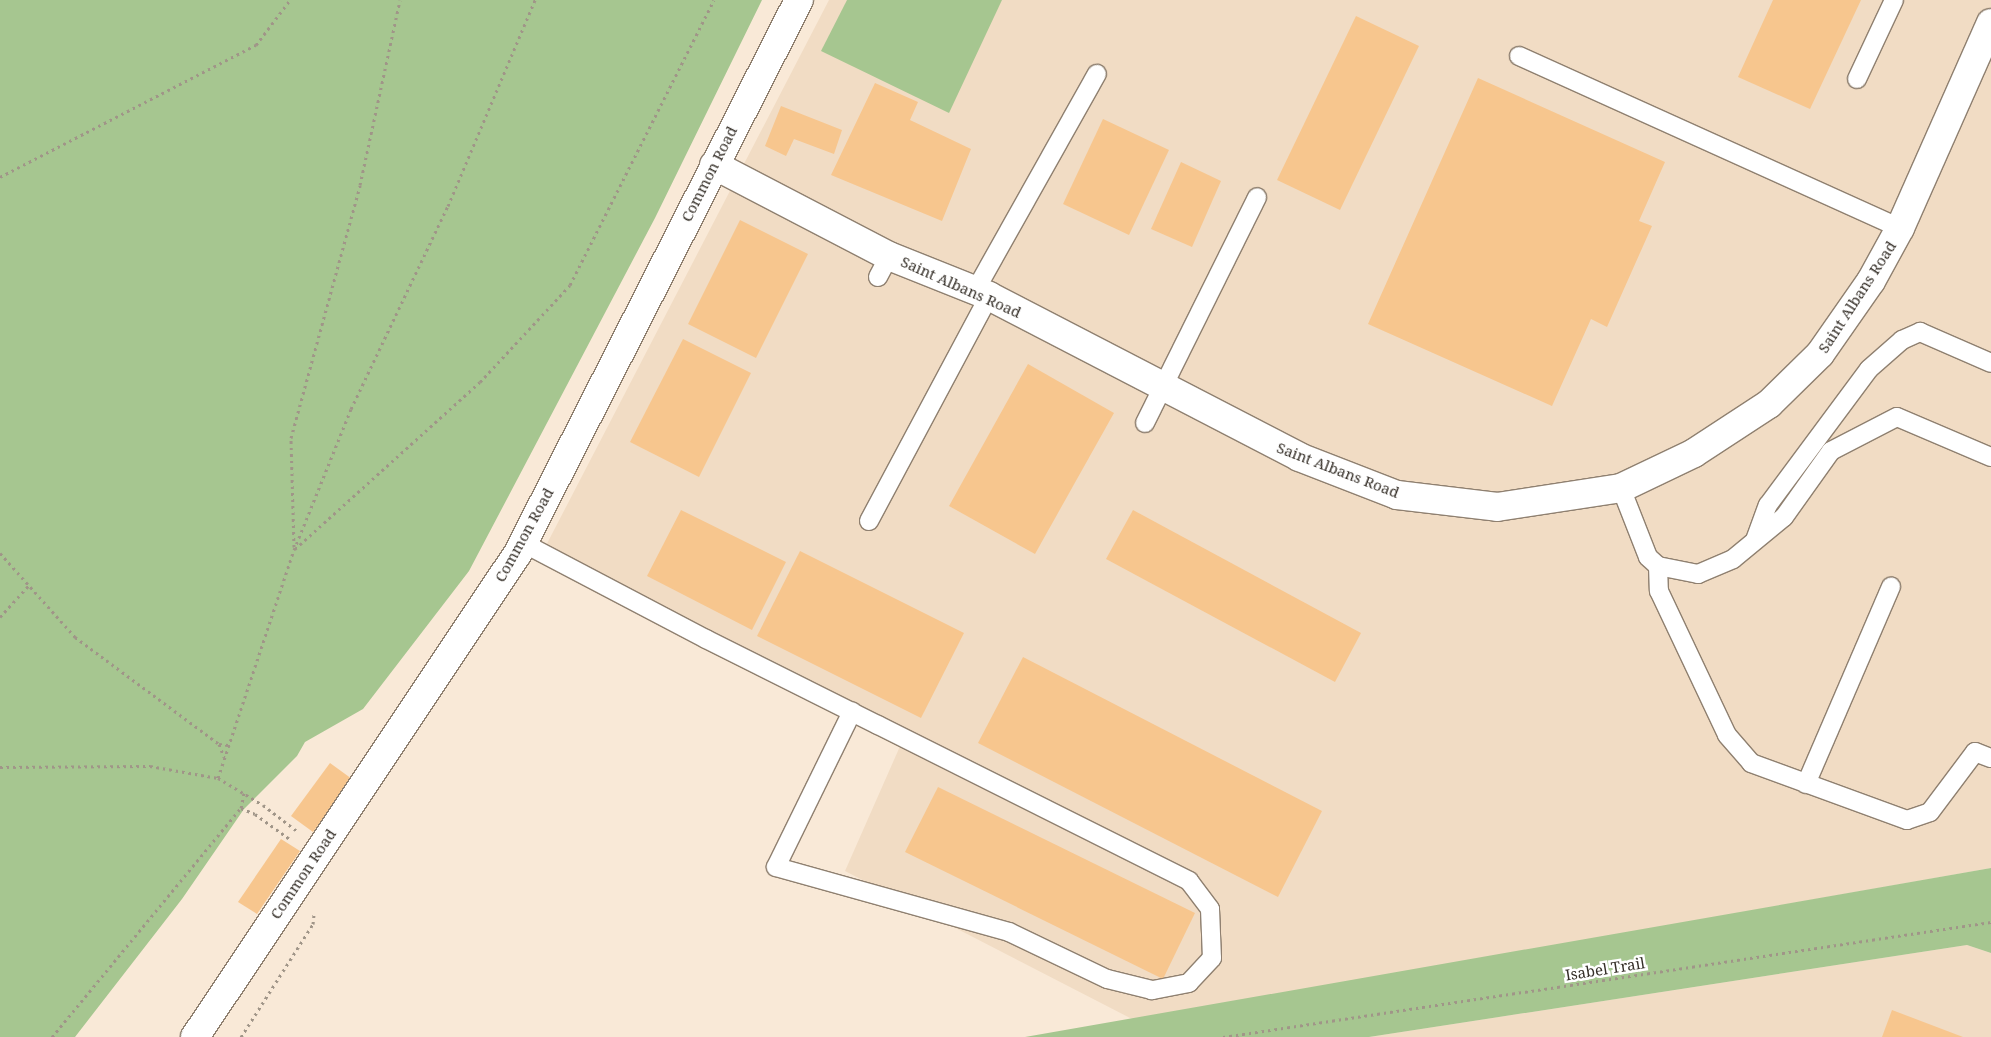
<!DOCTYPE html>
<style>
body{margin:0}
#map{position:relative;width:1991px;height:1037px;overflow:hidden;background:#f9e9d7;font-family:"Noto Serif",serif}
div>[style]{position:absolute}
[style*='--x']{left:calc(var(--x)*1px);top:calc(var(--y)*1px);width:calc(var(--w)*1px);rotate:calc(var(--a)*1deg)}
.built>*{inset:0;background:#f1dcc4}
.green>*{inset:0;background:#a6c690}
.building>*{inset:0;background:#f7c68e}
.path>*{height:3px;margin-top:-1.5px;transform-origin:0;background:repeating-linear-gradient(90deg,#a09588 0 2.5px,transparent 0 6.5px)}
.roads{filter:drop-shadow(1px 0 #8f8070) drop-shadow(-1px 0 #8f8070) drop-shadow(0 1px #8f8070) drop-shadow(0 -1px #8f8070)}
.service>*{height:18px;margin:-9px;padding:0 9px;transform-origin:9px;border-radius:9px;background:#fff}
.minor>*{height:28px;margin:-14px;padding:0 14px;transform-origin:14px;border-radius:14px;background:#fff}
.tertiary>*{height:28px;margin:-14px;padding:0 14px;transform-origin:14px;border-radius:14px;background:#fff}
span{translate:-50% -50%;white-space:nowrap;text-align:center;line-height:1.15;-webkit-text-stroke:5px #fff;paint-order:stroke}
.street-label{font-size:15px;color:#352f28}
</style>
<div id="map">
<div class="built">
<div style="clip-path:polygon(829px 0,1991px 0,1991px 868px,1134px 1020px,845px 871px,901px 744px,539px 559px)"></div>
<div style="clip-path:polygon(1967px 945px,1991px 953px,1991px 1037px,1369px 1037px)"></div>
</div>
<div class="green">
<div style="clip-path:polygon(0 0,762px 0,655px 218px,469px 571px,363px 709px,305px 742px,297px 756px,244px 809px,182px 899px,75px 1037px,0 1037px)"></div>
<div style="clip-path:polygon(847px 0,1002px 0,949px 113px,821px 51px)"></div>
<div style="clip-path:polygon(1991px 868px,1991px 953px,1967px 945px,1369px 1037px,1025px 1037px)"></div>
</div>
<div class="building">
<div style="clip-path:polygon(1773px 0,1861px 0,1810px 109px,1738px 77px)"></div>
<div style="clip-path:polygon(1356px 16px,1419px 46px,1340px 210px,1277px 180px)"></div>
<div style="clip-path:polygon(1478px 78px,1665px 162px,1639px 221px,1652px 226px,1607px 327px,1591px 319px,1552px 406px,1368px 324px)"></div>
<div style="clip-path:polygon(875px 83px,918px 102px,910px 120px,971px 149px,942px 221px,831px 175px)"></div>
<div style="clip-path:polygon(781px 106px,842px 130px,834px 154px,794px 139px,786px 156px,765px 146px)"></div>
<div style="clip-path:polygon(1103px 119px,1169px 150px,1129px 235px,1063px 204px)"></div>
<div style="clip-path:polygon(1181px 162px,1221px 181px,1192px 247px,1151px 229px)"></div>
<div style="clip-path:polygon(740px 220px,808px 254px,756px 358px,688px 324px)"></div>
<div style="clip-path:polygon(683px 339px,751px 373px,699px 477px,630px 442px)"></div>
<div style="clip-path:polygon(1028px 364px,1114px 413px,1035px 554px,949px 506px)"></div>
<div style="clip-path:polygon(681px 510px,786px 562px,752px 630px,647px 576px)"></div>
<div style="clip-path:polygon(1133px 510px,1361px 633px,1335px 682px,1106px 559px)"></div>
<div style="clip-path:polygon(800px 551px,964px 633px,921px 718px,757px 636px)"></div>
<div style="clip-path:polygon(1023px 657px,1322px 811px,1278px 897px,978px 743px)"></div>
<div style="clip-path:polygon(330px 763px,352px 779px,313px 832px,291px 816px)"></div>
<div style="clip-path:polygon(938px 787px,1195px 913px,1163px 979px,905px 852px)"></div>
<div style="clip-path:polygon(281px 839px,300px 851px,257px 914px,238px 902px)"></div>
<div style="clip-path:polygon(1892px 1010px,1963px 1037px,1882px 1037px)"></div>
</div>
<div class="path">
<div style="--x:0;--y:177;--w:288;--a:-27.3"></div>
<div style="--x:256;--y:45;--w:56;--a:-52.9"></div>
<div style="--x:294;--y:547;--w:109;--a:-91.6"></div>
<div style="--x:291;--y:438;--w:262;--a:-74.7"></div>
<div style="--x:360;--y:185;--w:189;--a:-77.8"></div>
<div style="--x:295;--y:549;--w:249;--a:-42.1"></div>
<div style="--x:480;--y:382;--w:132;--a:-47.1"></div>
<div style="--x:570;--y:285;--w:319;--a:-63.2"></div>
<div style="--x:0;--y:553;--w:113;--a:48.2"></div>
<div style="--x:75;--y:637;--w:179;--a:36.6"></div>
<div style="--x:219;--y:744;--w:9;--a:6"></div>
<div style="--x:0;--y:617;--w:43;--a:-47.8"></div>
<div style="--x:219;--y:744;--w:14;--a:69"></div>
<div style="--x:0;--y:767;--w:150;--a:-0.4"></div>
<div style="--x:150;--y:766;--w:69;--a:10"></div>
<div style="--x:218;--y:778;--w:52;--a:31"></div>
<div style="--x:263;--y:805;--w:43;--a:37.4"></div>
<div style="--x:218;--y:778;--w:240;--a:-71.6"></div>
<div style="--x:294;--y:550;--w:152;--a:-68"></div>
<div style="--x:351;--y:409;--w:225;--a:-64.5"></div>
<div style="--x:448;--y:206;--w:224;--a:-67.1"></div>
<div style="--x:244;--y:793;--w:15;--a:101"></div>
<div style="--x:241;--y:808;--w:15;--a:23"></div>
<div style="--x:255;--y:814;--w:44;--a:35.8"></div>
<div style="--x:52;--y:1037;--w:297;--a:-50.5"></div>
<div style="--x:241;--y:1037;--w:134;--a:-57.5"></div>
<div style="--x:313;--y:924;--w:10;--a:-84"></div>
<div style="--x:1223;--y:1037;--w:777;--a:-8.52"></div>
</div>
<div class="roads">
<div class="service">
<div style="--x:1519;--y:56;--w:418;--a:24.3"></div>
<div style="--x:1857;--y:79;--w:87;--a:-64.9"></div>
<div style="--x:878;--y:277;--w:24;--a:-62"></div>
<div style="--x:975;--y:291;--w:249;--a:-60.7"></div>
<div style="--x:1145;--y:423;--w:252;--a:-63.6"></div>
<div style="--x:1621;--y:488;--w:74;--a:68.6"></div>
<div style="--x:1648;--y:557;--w:13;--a:42"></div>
<div style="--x:1658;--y:566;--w:41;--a:11.3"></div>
<div style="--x:1698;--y:574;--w:38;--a:-23"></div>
<div style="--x:1733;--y:559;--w:66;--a:-39.5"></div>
<div style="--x:1784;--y:517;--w:81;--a:-54.5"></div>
<div style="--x:1831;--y:451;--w:74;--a:-27.3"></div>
<div style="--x:1897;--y:417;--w:102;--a:23.1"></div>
<div style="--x:869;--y:521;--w:255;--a:-61.9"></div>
<div style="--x:1755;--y:540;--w:37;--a:-70"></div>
<div style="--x:1768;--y:505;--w:169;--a:-53.4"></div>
<div style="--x:1869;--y:369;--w:44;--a:-41.3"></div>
<div style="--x:1902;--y:340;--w:20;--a:-24"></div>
<div style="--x:1920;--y:332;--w:77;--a:23.6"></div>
<div style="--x:523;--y:543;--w:207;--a:27.7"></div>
<div style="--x:706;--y:639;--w:192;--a:26.6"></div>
<div style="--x:878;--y:725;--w:348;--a:26.6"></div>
<div style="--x:1189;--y:881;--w:35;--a:53"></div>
<div style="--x:1210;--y:909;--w:49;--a:87.7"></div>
<div style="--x:1212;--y:958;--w:34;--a:133"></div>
<div style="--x:1189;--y:983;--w:38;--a:169"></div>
<div style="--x:1152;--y:990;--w:46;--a:-166.3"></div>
<div style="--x:1107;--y:979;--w:109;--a:-154.4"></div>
<div style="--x:1009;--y:932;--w:242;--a:-164.4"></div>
<div style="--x:776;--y:867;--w:173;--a:-63.9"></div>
<div style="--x:1658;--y:566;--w:25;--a:88"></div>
<div style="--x:1659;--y:591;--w:159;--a:64.7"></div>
<div style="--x:1727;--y:735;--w:37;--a:49"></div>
<div style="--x:1751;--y:763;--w:166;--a:20.1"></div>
<div style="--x:1907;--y:820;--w:24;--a:-19"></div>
<div style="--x:1930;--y:812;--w:75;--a:-53.1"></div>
<div style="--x:1975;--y:752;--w:17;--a:21"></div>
<div style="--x:1806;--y:784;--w:215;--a:-66.7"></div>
</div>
<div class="minor">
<div style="--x:714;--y:165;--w:197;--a:27.5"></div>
<div style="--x:889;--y:256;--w:108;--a:21.8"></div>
<div style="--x:989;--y:296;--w:349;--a:27.4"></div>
<div style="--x:1299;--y:457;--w:105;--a:21.2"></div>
<div style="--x:1397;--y:495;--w:101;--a:6.8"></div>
<div style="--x:1497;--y:507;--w:125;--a:-8.7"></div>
<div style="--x:1621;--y:488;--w:81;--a:-25.6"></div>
<div style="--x:1694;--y:453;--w:90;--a:-33.2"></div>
<div style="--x:1769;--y:404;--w:71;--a:-44.4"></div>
<div style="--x:1820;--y:354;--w:89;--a:-55.1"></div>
<div style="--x:1871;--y:281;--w:60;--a:-61.3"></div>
<div style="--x:1900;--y:228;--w:224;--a:-66.1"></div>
</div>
<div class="tertiary">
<div style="--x:195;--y:1037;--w:582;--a:-56.28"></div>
<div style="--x:518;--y:553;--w:620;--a:-63.06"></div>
</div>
</div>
<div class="street-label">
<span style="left:709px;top:174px;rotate:-63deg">Common Road</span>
<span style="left:961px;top:287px;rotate:24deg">Saint Albans Road</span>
<span style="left:1857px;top:297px;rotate:-57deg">Saint Albans Road</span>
<span style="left:1338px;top:470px;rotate:21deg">Saint Albans Road</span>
<span style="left:524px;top:535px;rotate:-61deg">Common Road</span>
<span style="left:303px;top:874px;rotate:-56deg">Common Road</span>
<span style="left:1605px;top:969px;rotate:-9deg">Isabel Trail</span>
</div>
</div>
